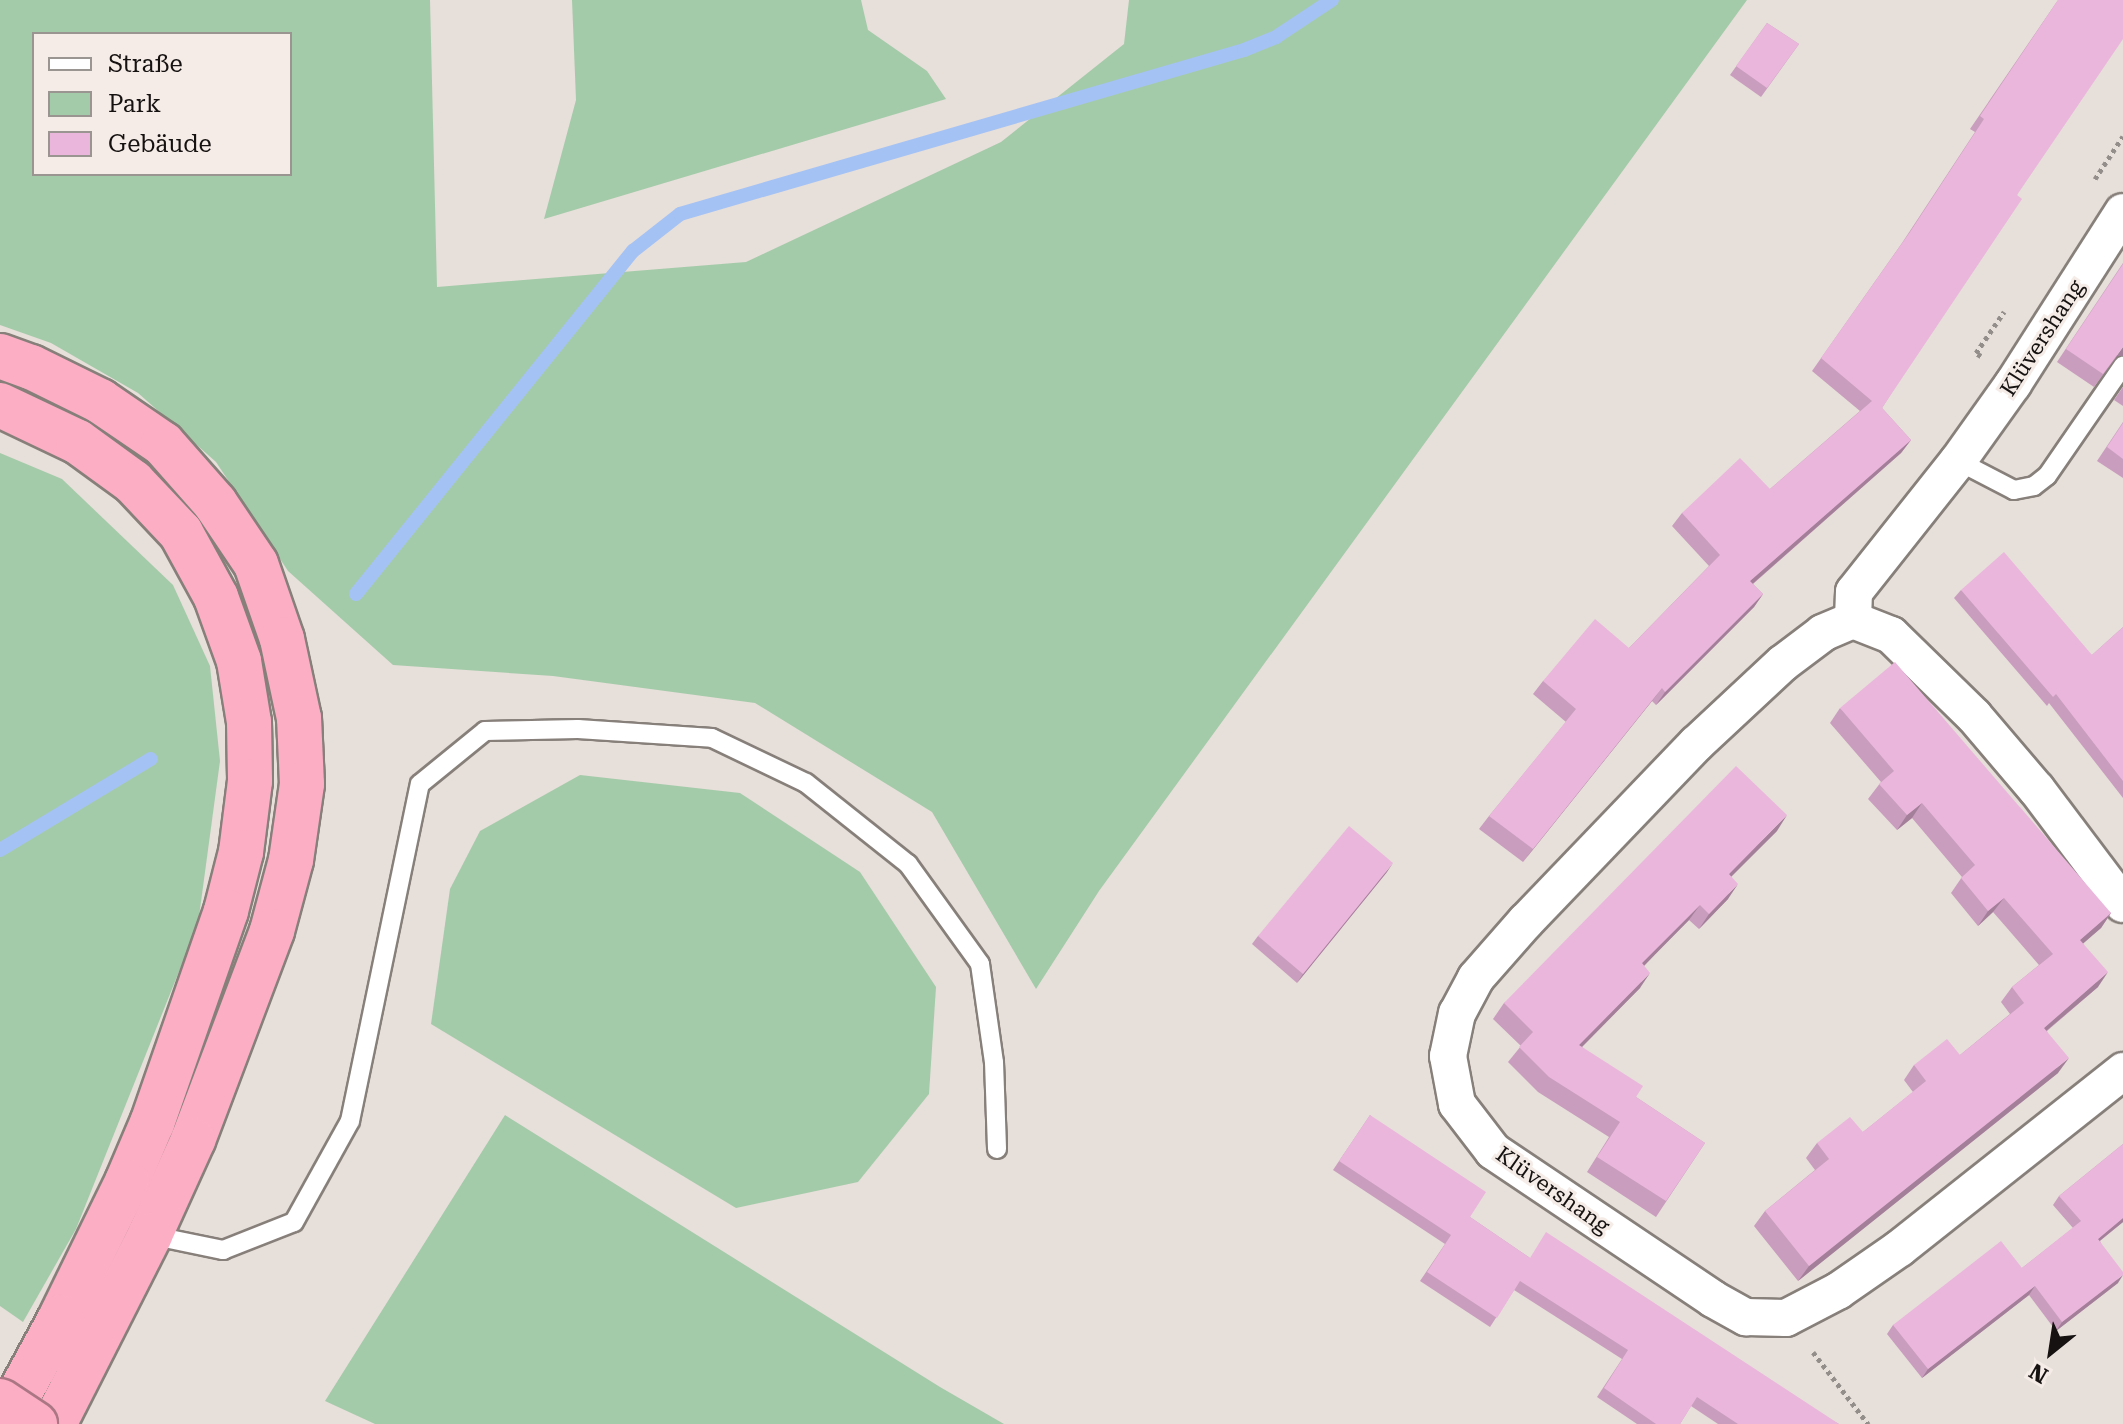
<!DOCTYPE html>
<meta charset="utf-8">
<style>
body{margin:0}
#map{position:relative;width:2123px;height:1424px;overflow:hidden;background:#e7dfda;font-family:"Roboto Serif",serif}
div>[style]{position:absolute}
[style*='--x']{left:calc(var(--x)*1px);top:calc(var(--y)*1px);width:calc(var(--w)*1px);rotate:calc(var(--a)*1deg)}
.green>*{inset:0;background:#a4cba9}
.stream>*{height:14px;margin:-7px;padding:0 7px;transform-origin:7px;border-radius:7px;background:#a4c2f4}
.path>*{height:5px;margin-top:-2.5px;transform-origin:0;background:repeating-linear-gradient(90deg,#948e8b 0 4px,transparent 0 8px)}
.roads{filter:drop-shadow(2px 0 #877f7a) drop-shadow(-2px 0 #877f7a) drop-shadow(0 2px #877f7a) drop-shadow(0 -2px #877f7a)}
.service>*{height:18px;margin:-9px;padding:0 9px;transform-origin:9px;border-radius:9px;background:#fff}
.minor>*{height:36px;margin:-18px;padding:0 18px;transform-origin:18px;border-radius:18px;background:#fff}
.motorway>*{height:44px;margin:-22px;padding:0 22px;transform-origin:22px;border-radius:22px;background:#fcaec4}
.bridges{filter:drop-shadow(2px 0 #ab7785) drop-shadow(-2px 0 #ab7785) drop-shadow(0 2px #ab7785) drop-shadow(0 -2px #ab7785)}
.motorway-bridge>*{height:44px;margin:-22px;padding:0 22px;transform-origin:22px;border-radius:22px;background:#fcaec4}
.wall>*{inset:0;background:#c99dbd}
.shaded-wall>*{inset:0;background:#a47f9a}
.building>*{inset:0;background:#eab6dc}
span{translate:-50% -50%;white-space:nowrap;text-align:center;line-height:1.15;-webkit-text-stroke:6px #f5ece7;paint-order:stroke}
.street-label{font-size:22px;color:#151211}
.legend{position:absolute;left:32px;top:32px;width:260px;height:144px;box-sizing:border-box;background:#f5ece7;border:2px solid #9b9591;margin:0;padding:10px 14px;list-style:none;font-size:24px;color:#151211}
.legend li{display:flex;align-items:center;gap:16px;height:40px}
.legend b{width:40px;border:2px solid #9b9591}
.north{position:absolute;left:2011px;top:1312px;width:80px;height:80px;-webkit-text-stroke:6px #f5ece7;paint-order:stroke;rotate:210deg;font-size:22px;font-weight:700;line-height:32px;text-align:center;color:#151211}
.north::after{content:'';display:block;margin:auto;width:28px;height:36px;background:#151211;clip-path:polygon(50% 0,100% 100%,50% 72%,0 100%)}
</style>
<div id="map">
<div class="green">
<div style="clip-path:polygon(evenodd,0 0,430px 0,437px 287px,746px 262px,1001px 142px,1124px 44px,1129px 0,1747px 0,1099px 891px,1036px 989px,932px 812px,755px 703px,553px 676px,393px 665px,288px 571px,216px 462px,138px 393px,51px 343px,0 325px,0 0,34px 34px,290px 34px,290px 174px,34px 174px,34px 34px)"></div>
<div style="clip-path:polygon(572px 0,861px 0,868px 30px,927px 71px,946px 99px,544px 219px,576px 100px)"></div>
<div style="clip-path:polygon(0 453px,62px 479px,173px 585px,210px 666px,220px 761px,198px 924px,76px 1229px,23px 1322px,0 1306px)"></div>
<div style="clip-path:polygon(580px 775px,740px 793px,860px 872px,936px 987px,929px 1094px,858px 1182px,736px 1208px,431px 1024px,450px 889px,480px 831px)"></div>
<div style="clip-path:polygon(505px 1115px,940px 1387px,1004px 1424px,375px 1424px,325px 1401px)"></div>
</div>
<div class="stream">
<div style="--x:356;--y:594;--w:441;--a:-51.1"></div>
<div style="--x:633;--y:251;--w:60;--a:-38.2"></div>
<div style="--x:680;--y:214;--w:587;--a:-16.21"></div>
<div style="--x:1244;--y:50;--w:35;--a:-22"></div>
<div style="--x:1276;--y:37;--w:67;--a:-33.5"></div>
<div style="--x:0;--y:850;--w:176;--a:-31.1"></div>
</div>
<div class="path">
<div style="--x:2095;--y:179;--w:51;--a:-56.9"></div>
<div style="--x:1981;--y:356;--w:6;--a:-149"></div>
<div style="--x:1976;--y:353;--w:50;--a:-55.7"></div>
<div style="--x:1813;--y:1352;--w:91;--a:52.6"></div>
</div>
<div class="roads">
<div class="service">
<div style="--x:1958;--y:461;--w:63;--a:27.4"></div>
<div style="--x:2014;--y:490;--w:20;--a:-11"></div>
<div style="--x:2034;--y:486;--w:16;--a:-38"></div>
<div style="--x:2047;--y:476;--w:134;--a:-55.4"></div>
<div style="--x:150;--y:1235;--w:75;--a:11.6"></div>
<div style="--x:223;--y:1250;--w:76;--a:-21.5"></div>
<div style="--x:294;--y:1222;--w:115;--a:-61"></div>
<div style="--x:350;--y:1121;--w:344;--a:-78.3"></div>
<div style="--x:420;--y:784;--w:84;--a:-39.2"></div>
<div style="--x:485;--y:731;--w:93;--a:-1.2"></div>
<div style="--x:578;--y:729;--w:134;--a:3.8"></div>
<div style="--x:712;--y:738;--w:104;--a:25.6"></div>
<div style="--x:806;--y:783;--w:130;--a:38.5"></div>
<div style="--x:908;--y:864;--w:123;--a:54.2"></div>
<div style="--x:980;--y:964;--w:99;--a:81.9"></div>
<div style="--x:994;--y:1062;--w:87;--a:88"></div>
</div>
<div class="minor">
<div style="--x:1853;--y:620;--w:28;--a:-88"></div>
<div style="--x:1854;--y:592;--w:167;--a:-51.6"></div>
<div style="--x:1958;--y:461;--w:95;--a:-54.5"></div>
<div style="--x:2013;--y:384;--w:204;--a:-57.4"></div>
<div style="--x:2123;--y:904;--w:143;--a:-127"></div>
<div style="--x:2037;--y:790;--w:97;--a:-130.4"></div>
<div style="--x:1974;--y:716;--w:116;--a:-135.7"></div>
<div style="--x:1891;--y:635;--w:41;--a:-158.5"></div>
<div style="--x:1853;--y:620;--w:33;--a:157"></div>
<div style="--x:1823;--y:633;--w:50;--a:143.1"></div>
<div style="--x:1783;--y:663;--w:119;--a:137"></div>
<div style="--x:1696;--y:744;--w:245;--a:133.8"></div>
<div style="--x:1526;--y:921;--w:76;--a:131.3"></div>
<div style="--x:1476;--y:978;--w:40;--a:118"></div>
<div style="--x:1457;--y:1013;--w:44;--a:101.8"></div>
<div style="--x:1448;--y:1056;--w:49;--a:79.4"></div>
<div style="--x:1457;--y:1104;--w:59;--a:52.5"></div>
<div style="--x:1493;--y:1151;--w:265;--a:33.9"></div>
<div style="--x:1713;--y:1299;--w:38;--a:29"></div>
<div style="--x:1746;--y:1317;--w:40;--a:1.4"></div>
<div style="--x:1786;--y:1318;--w:59;--a:-27.4"></div>
<div style="--x:1838;--y:1291;--w:75;--a:-34.7"></div>
<div style="--x:1900;--y:1248;--w:285;--a:-38.4"></div>
</div>
<div class="motorway">
<div style="--x:0;--y:356;--w:33;--a:20"></div>
<div style="--x:31;--y:367;--w:77;--a:26.2"></div>
<div style="--x:100;--y:401;--w:76;--a:34.3"></div>
<div style="--x:163;--y:444;--w:79;--a:48.6"></div>
<div style="--x:215;--y:503;--w:73;--a:56.1"></div>
<div style="--x:256;--y:564;--w:79;--a:70.9"></div>
<div style="--x:282;--y:639;--w:81;--a:77.9"></div>
<div style="--x:299;--y:718;--w:66;--a:87.4"></div>
<div style="--x:302;--y:784;--w:77;--a:98.2"></div>
<div style="--x:291;--y:860;--w:73;--a:105"></div>
<div style="--x:272;--y:931;--w:223;--a:110.7"></div>
<div style="--x:193;--y:1140;--w:104;--a:114.4"></div>
<div style="--x:150;--y:1235;--w:212;--a:116.9"></div>
<div style="--x:0;--y:405;--w:86;--a:25.4"></div>
<div style="--x:78;--y:442;--w:68;--a:36"></div>
<div style="--x:133;--y:482;--w:70;--a:46.7"></div>
<div style="--x:181;--y:533;--w:73;--a:61.3"></div>
<div style="--x:216;--y:597;--w:68;--a:70.2"></div>
<div style="--x:239;--y:661;--w:62;--a:80.7"></div>
<div style="--x:249;--y:722;--w:59;--a:89"></div>
<div style="--x:250;--y:781;--w:72;--a:97.2"></div>
<div style="--x:241;--y:852;--w:61;--a:104.3"></div>
<div style="--x:226;--y:911;--w:225;--a:109.2"></div>
<div style="--x:152;--y:1123;--w:64;--a:113"></div>
<div style="--x:127;--y:1182;--w:150;--a:116.1"></div>
<div style="--x:61;--y:1317;--w:122;--a:118.5"></div>
</div>
</div>
<div class="bridges">
<div class="motorway-bridge">
<div style="--x:0;--y:1401;--w:42;--a:33.3"></div>
</div>
</div>
<div class="wall">
<div style="clip-path:polygon(2058px 0,2017px 195px,1882px 408px,1911px 440px,1901px 453px,1753px 584px,1763px 594px,1754px 607px,1656px 705px,1652px 701px,1523px 862px,1479px 829px,1489px 816px,1566px 722px,1533px 694px,1543px 681px,1629px 648px,1709px 566px,1672px 526px,1682px 513px,1770px 489px,1860px 411px,1812px 371px,1902px 243px,1975px 132px,1970px 129px)"></div>
<div style="clip-path:polygon(1767px 23px,1799px 44px,1761px 97px,1730px 75px)"></div>
<div style="clip-path:polygon(2123px 263px,2117px 356px,2094px 387px,2057px 362px)"></div>
<div style="clip-path:polygon(2123px 387px,2123px 406px,2114px 400px)"></div>
<div style="clip-path:polygon(2123px 422px,2123px 478px,2097px 461px)"></div>
<div style="clip-path:polygon(1961px 590px,2092px 655px,2123px 627px,2123px 798px,2049px 703px,2047px 706px,1954px 598px)"></div>
<div style="clip-path:polygon(1840px 708px,2111px 913px,2101px 928px,2083px 943px,2098px 987px,2047px 1031px,2058px 1073px,1798px 1281px,1754px 1226px,1765px 1211px,1815px 1170px,1806px 1158px,1817px 1143px,1863px 1132px,1913px 1092px,1904px 1080px,1914px 1065px,1960px 1055px,2010px 1014px,2001px 1002px,2012px 987px,2039px 965px,1993px 912px,1978px 926px,1951px 893px,1962px 877px,1912px 818px,1897px 830px,1868px 799px,1881px 782px,1830px 723px)"></div>
<div style="clip-path:polygon(1777px 831px,1731px 876px,1728px 899px,1699px 929px,1689px 920px,1660px 949px,1644px 966px,1640px 988px,1582px 1047px,1636px 1097px,1705px 1143px,1656px 1217px,1587px 1172px,1609px 1137px,1538px 1092px,1508px 1062px,1521px 1046px,1493px 1019px,1504px 1003px)"></div>
<div style="clip-path:polygon(1387px 872px,1297px 983px,1252px 944px,1258px 936px)"></div>
<div style="clip-path:polygon(1370px 1115px,1470px 1217px,1530px 1258px,1839px 1424px,1718px 1424px,1691px 1406px,1680px 1424px,1637px 1424px,1597px 1397px,1622px 1359px,1514px 1290px,1490px 1327px,1420px 1281px,1445px 1244px,1333px 1170px)"></div>
<div style="clip-path:polygon(2123px 1144px,2123px 1222px,2100px 1241px,2118px 1283px,2056px 1331px,2029px 1295px,1922px 1378px,1887px 1334px,1893px 1325px,2022px 1268px,2073px 1228px,2053px 1205px,2059px 1196px)"></div>
</div>
<div class="shaded-wall">
<div style="clip-path:polygon(2123px 347px,2123px 356px,2117px 356px,2094px 387px)"></div>
<div style="clip-path:polygon(1911px 440px,1901px 453px,1741px 594px,1750px 581px)"></div>
<div style="clip-path:polygon(1763px 594px,1754px 607px,1656px 705px,1665px 692px)"></div>
<div style="clip-path:polygon(1662px 688px,1652px 701px,1523px 862px,1533px 849px)"></div>
<div style="clip-path:polygon(1922px 803px,1912px 818px,1897px 830px,1907px 815px)"></div>
<div style="clip-path:polygon(1787px 815px,1777px 831px,1719px 889px,1729px 874px)"></div>
<div style="clip-path:polygon(1393px 863px,1387px 872px,1297px 983px,1303px 974px)"></div>
<div style="clip-path:polygon(1738px 884px,1728px 899px,1699px 929px,1709px 914px)"></div>
<div style="clip-path:polygon(2004px 898px,1993px 912px,1978px 926px,1988px 911px)"></div>
<div style="clip-path:polygon(1700px 905px,1689px 920px,1631px 979px,1642px 963px)"></div>
<div style="clip-path:polygon(2111px 913px,2101px 928px,2070px 955px,2080px 940px)"></div>
<div style="clip-path:polygon(2108px 972px,2098px 987px,2033px 1042px,2044px 1028px)"></div>
<div style="clip-path:polygon(1650px 973px,1640px 988px,1568px 1061px,1579px 1045px)"></div>
<div style="clip-path:polygon(2069px 1058px,2058px 1073px,1798px 1281px,1809px 1266px)"></div>
<div style="clip-path:polygon(2123px 1218px,2123px 1222px,2092px 1247px,2098px 1239px)"></div>
<div style="clip-path:polygon(2123px 1275px,2118px 1283px,2056px 1331px,2062px 1322px)"></div>
<div style="clip-path:polygon(2035px 1286px,2029px 1295px,1922px 1378px,1928px 1369px)"></div>
</div>
<div class="building">
<div style="clip-path:polygon(2058px 0,2123px 0,2123px 39px,2017px 195px,2022px 199px,1882px 408px,1911px 440px,1750px 581px,1763px 594px,1665px 692px,1662px 688px,1533px 849px,1489px 816px,1576px 709px,1543px 681px,1595px 619px,1629px 648px,1720px 555px,1682px 513px,1740px 458px,1770px 489px,1872px 401px,1821px 358px,1910px 232px,1984px 119px,1980px 116px)"></div>
<div style="clip-path:polygon(1767px 23px,1799px 44px,1767px 88px,1736px 66px)"></div>
<div style="clip-path:polygon(2123px 264px,2123px 347px,2103px 374px,2066px 349px)"></div>
<div style="clip-path:polygon(2123px 423px,2123px 459px,2107px 447px)"></div>
<div style="clip-path:polygon(2004px 552px,2092px 655px,2123px 627px,2123px 781px,2056px 694px,2053px 697px,1961px 590px)"></div>
<div style="clip-path:polygon(1895px 662px,2111px 913px,2080px 940px,2108px 972px,2044px 1028px,2069px 1058px,1809px 1266px,1765px 1211px,1829px 1159px,1817px 1143px,1850px 1117px,1863px 1132px,1926px 1081px,1914px 1065px,1947px 1039px,1960px 1055px,2024px 1003px,2012px 987px,2053px 954px,2004px 898px,1988px 911px,1961px 878px,1975px 865px,1922px 803px,1907px 815px,1879px 784px,1894px 771px,1840px 708px)"></div>
<div style="clip-path:polygon(1736px 766px,1787px 815px,1729px 874px,1738px 884px,1709px 914px,1700px 905px,1642px 963px,1650px 973px,1579px 1045px,1643px 1086px,1636px 1097px,1705px 1143px,1666px 1201px,1597px 1157px,1620px 1122px,1549px 1077px,1519px 1047px,1533px 1032px,1504px 1003px)"></div>
<div style="clip-path:polygon(1349px 826px,1393px 863px,1303px 974px,1258px 936px)"></div>
<div style="clip-path:polygon(1370px 1115px,1486px 1192px,1470px 1217px,1530px 1258px,1546px 1232px,1839px 1424px,1738px 1424px,1697px 1397px,1680px 1424px,1656px 1424px,1604px 1388px,1628px 1350px,1520px 1281px,1497px 1318px,1427px 1272px,1451px 1235px,1339px 1161px)"></div>
<div style="clip-path:polygon(2123px 1144px,2123px 1218px,2098px 1239px,2123px 1272px,2123px 1275px,2062px 1322px,2035px 1286px,1928px 1369px,1893px 1325px,2001px 1241px,2022px 1268px,2081px 1221px,2059px 1196px)"></div>
</div>
<div class="street-label">
<span style="left:2042px;top:338px;rotate:-57deg">Klüvershang</span>
<span style="left:1553px;top:1190px;rotate:35deg">Klüvershang</span>
</div>
<ul class="legend">
<li><b style="height:10px;background:#fff"></b>Straße</li>
<li><b style="height:22px;background:#a4cba9"></b>Park</li>
<li><b style="height:22px;background:#eab6dc"></b>Gebäude</li>
</ul>
<div class="north">N</div>
</div>
